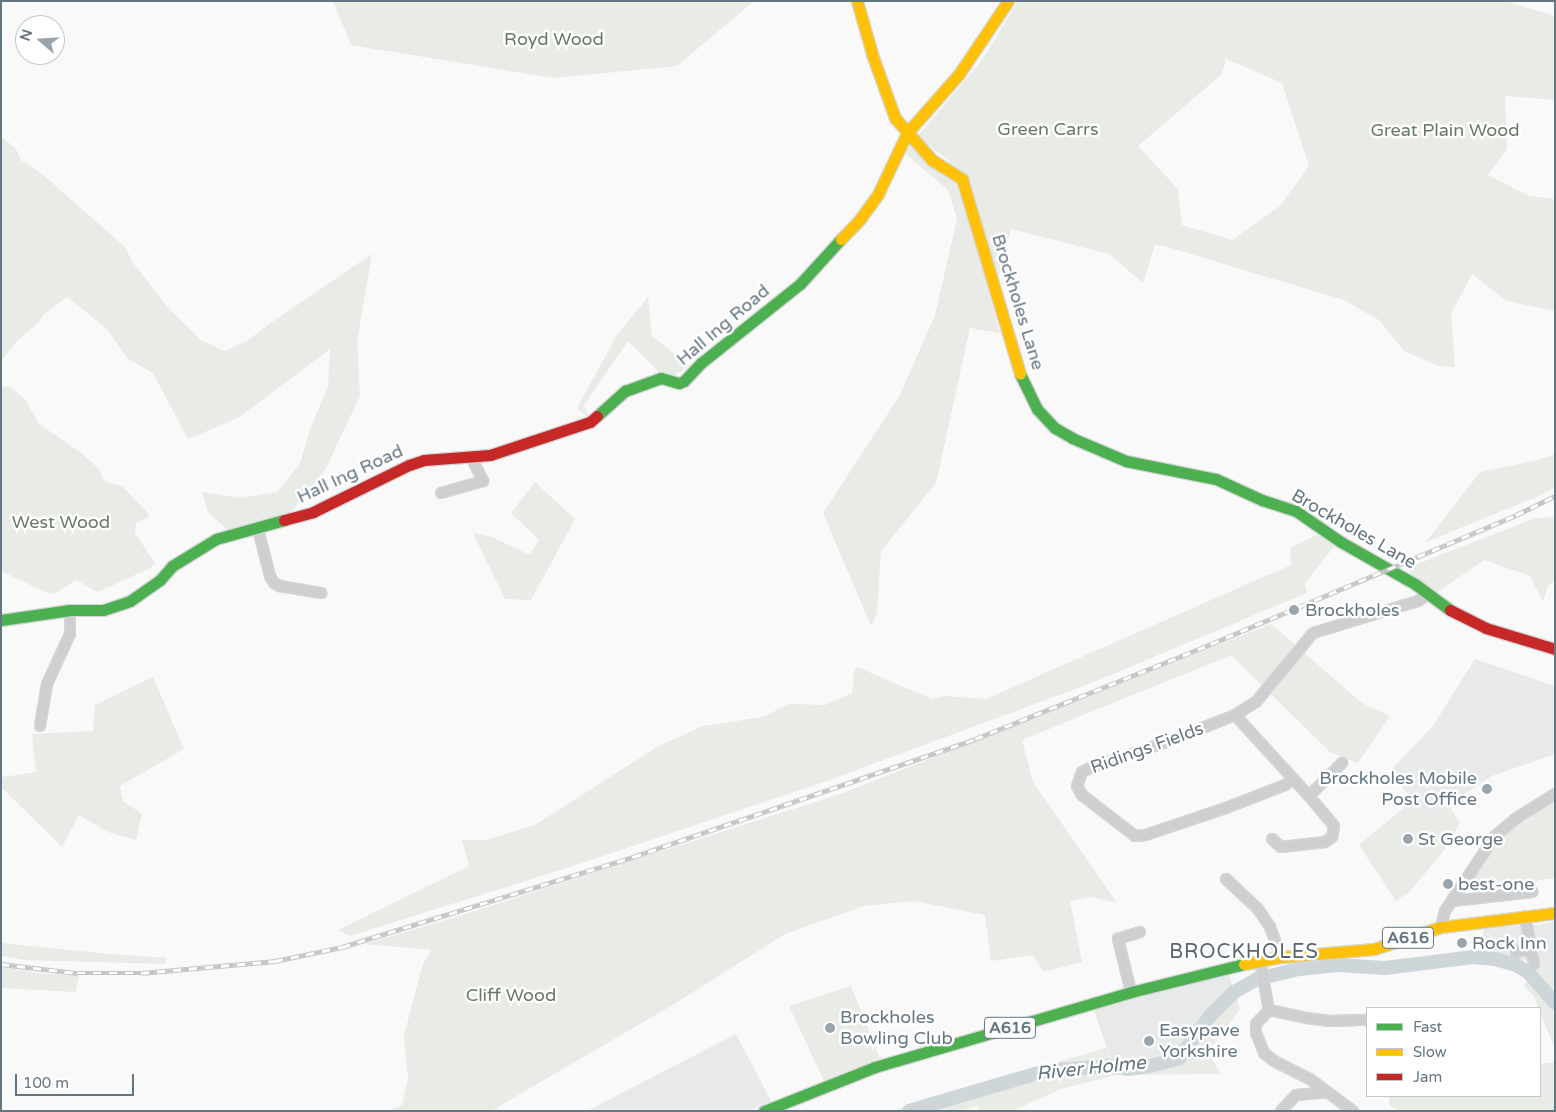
<!DOCTYPE html>
<style>
body{margin:0}
#map{position:relative;width:1556px;height:1112px;overflow:hidden;background:#f9f9f9;font-family:"Varela Round",sans-serif}
div>[style]{position:absolute}
[style*='--x']{left:calc(var(--x)*1px);top:calc(var(--y)*1px);width:calc(var(--w)*1px);rotate:calc(var(--a)*1deg)}
.built>*{inset:0;background:#e8e9e9}
.green>*{inset:0;background:#e8ebe6}
.river>*{height:14px;margin:-7px;padding:0 7px;transform-origin:7px;border-radius:7px;background:#ced6d9}
.roads{filter:drop-shadow(1px 0 #d5d6d7) drop-shadow(-1px 0 #d5d6d7) drop-shadow(0 1px #d5d6d7) drop-shadow(0 -1px #d5d6d7)}
.street>*{height:10px;margin:-5px;padding:0 5px;transform-origin:5px;border-radius:5px;background:#cecfd0}
.fast>*{height:11px;margin:-5.5px;padding:0 5.5px;transform-origin:5.5px;border-radius:5.5px;background:#4caf50}
.slow>*{height:11px;margin:-5.5px;padding:0 5.5px;transform-origin:5.5px;border-radius:5.5px;background:#ffc107}
.jam>*{height:11px;margin:-5.5px;padding:0 5.5px;transform-origin:5.5px;border-radius:5.5px;background:#c62828}
.rail>*{height:4.5px;margin-top:-2.25px;transform-origin:0;background:repeating-linear-gradient(90deg,#fff 0 8px,#c3c5c6 0 16px);box-sizing:border-box;border-block:1px solid #c3c5c6}
.dots>*{width:14px;height:14px;translate:-50% -50%;box-sizing:border-box;border:2px solid #fff;border-radius:50%}
span{translate:-50% -50%;white-space:nowrap;text-align:center;line-height:1.15;-webkit-text-stroke:5px #fff;paint-order:stroke}
.shield-label span{padding:1px 4px;background:#fff;border:1px solid;border-radius:4px;-webkit-text-stroke-width:0}
.shield-label{font-size:16px;color:#657683;font-weight:700}
.park-label{font-size:18px;color:#687a64}
.street-label{font-size:18px;color:#657683}
.poi-label{font-size:18px;color:#657683}
.left{translate:0 -50%;text-align:left}
.right{translate:-100% -50%;text-align:right}
.water-label{font-size:19px;color:#60757c;font-style:italic}
.quarter-label{font-size:20px;color:#57646e;letter-spacing:1px}
.frame{position:absolute;inset:0;border:2px solid #657683;pointer-events:none}
.legend{position:absolute;left:1366px;top:1007px;width:175px;height:90px;box-sizing:border-box;background:#fff;border:1px solid #c1c8cd;margin:0;padding:6px 9px;list-style:none;font-size:15px;color:#657683}
.legend li{display:flex;align-items:center;gap:10px;height:25px}
.legend b{width:25px;border:1px solid #c1c8cd}
.north{position:absolute;left:15px;top:15px;width:50px;height:50px;box-sizing:border-box;background:#fff;border:1px solid #c1c8cd;border-radius:50%;rotate:289deg;font-size:14px;font-weight:700;line-height:20px;text-align:center;color:#657683}
.north::after{content:'';display:block;margin:auto;width:18px;height:22px;background:#99a4ac;clip-path:polygon(50% 0,100% 100%,50% 72%,0 100%)}
.scale{position:absolute;left:15px;top:1074px;width:119px;height:22px;box-sizing:border-box;border:2px solid #657683;border-top:0;padding-left:6px;font-size:15px;line-height:18px;white-space:nowrap;color:#657683;-webkit-text-stroke:4px #fff;paint-order:stroke}
</style>
<div id="map">
<div class="built">
<div style="clip-path:polygon(1475px 659px,1555px 686px,1555px 754px,1492px 776px,1428px 818px,1389px 772px,1433px 726px)"></div>
<div style="clip-path:polygon(1555px 921px,1555px 987px,1539px 963px,1480px 953px,1484px 928px,1539px 925px)"></div>
<div style="clip-path:polygon(1229px 974px,1235px 994px,1178px 1052px,1111px 1059px,1093px 1008px)"></div>
<div style="clip-path:polygon(736px 1034px,771px 1101px,748px 1111px,587px 1111px)"></div>
</div>
<div class="green">
<div style="clip-path:polygon(333px 1px,754px 1px,677px 66px,553px 78px,351px 45px)"></div>
<div style="clip-path:polygon(evenodd,1018px 1px,1505px 1px,1555px 16px,1555px 100px,1505px 96px,1507px 149px,1488px 175px,1529px 196px,1555px 199px,1555px 311px,1507px 301px,1472px 274px,1451px 314px,1455px 367px,1438px 366px,1404px 351px,1379px 320px,1344px 300px,1164px 246px,1155px 245px,1143px 283px,1109px 254px,1011px 229px,997px 283px,969px 178px,918px 136px,982px 60px,1018px 1px,1226px 59px,1282px 83px,1309px 166px,1280px 206px,1232px 240px,1182px 225px,1178px 189px,1138px 146px,1222px 74px,1226px 59px)"></div>
<div style="clip-path:polygon(1px 136px,16px 149px,21px 160px,41px 173px,125px 247px,133px 263px,170px 310px,201px 340px,224px 351px,247px 341px,272px 322px,372px 254px,357px 342px,360px 396px,325px 470px,290px 513px,228px 530px,208px 512px,202px 492px,240px 498px,277px 492px,300px 464px,310px 429px,328px 387px,330px 349px,238px 418px,188px 439px,153px 373px,128px 359px,106px 328px,67px 297px,43px 315px,39px 322px,17px 341px,1px 361px)"></div>
<div style="clip-path:polygon(909px 142px,959px 181px,1000px 333px,970px 328px,936px 483px,881px 551px,877px 613px,871px 626px,823px 513px,900px 395px,935px 315px,957px 219px,948px 190px,905px 153px)"></div>
<div style="clip-path:polygon(648px 297px,652px 336px,689px 365px,676px 375px,662px 375px,628px 341px,584px 405px,589px 418px,577px 408px,617px 335px)"></div>
<div style="clip-path:polygon(1px 386px,10px 387px,25px 399px,39px 424px,80px 452px,98px 468px,105px 482px,122px 486px,149px 514px,147px 518px,136px 523px,135px 533px,155px 563px,150px 568px,98px 592px,76px 580px,56px 593px,50px 594px,1px 571px)"></div>
<div style="clip-path:polygon(1555px 454px,1555px 487px,1539px 496px,1426px 542px,1480px 472px,1538px 460px)"></div>
<div style="clip-path:polygon(535px 482px,575px 519px,531px 600px,505px 599px,473px 533px,492px 537px,530px 555px,539px 540px,511px 513px)"></div>
<div style="clip-path:polygon(1555px 517px,1555px 581px,1548px 585px,1543px 602px,1530px 576px,1484px 560px,1435px 594px,1414px 580px,1409px 571px,1417px 564px,1536px 518px)"></div>
<div style="clip-path:polygon(1321px 533px,1337px 543px,1305px 583px,1307px 593px,1094px 682px,824px 782px,573px 866px,350px 936px,338px 930px,469px 866px,462px 840px,486px 840px,535px 825px,657px 747px,703px 726px,763px 717px,789px 704px,825px 705px,852px 693px,854px 672px,857px 667px,932px 699px,945px 696px,986px 699px,1291px 565px,1290px 548px)"></div>
<div style="clip-path:polygon(1271px 624px,1362px 703px,1390px 716px,1358px 763px,1330px 752px,1231px 655px,1022px 740px,1033px 782px,1117px 903px,1092px 897px,1070px 901px,1082px 962px,1043px 972px,1033px 955px,991px 961px,985px 915px,914px 901px,864px 906px,785px 934px,671px 1006px,491px 1111px,388px 1111px,402px 1105px,408px 1078px,404px 1035px,423px 964px,431px 950px,365px 944px,459px 916px,843px 793px)"></div>
<div style="clip-path:polygon(153px 677px,184px 749px,120px 786px,123px 801px,142px 814px,136px 840px,108px 832px,79px 815px,62px 847px,1px 787px,1px 772px,3px 777px,36px 772px,32px 734px,93px 731px,95px 705px)"></div>
<div style="clip-path:polygon(1555px 799px,1555px 878px,1465px 890px,1490px 850px,1502px 837px,1521px 820px,1526px 822px,1528px 814px)"></div>
<div style="clip-path:polygon(1413px 800px,1428px 817px,1448px 804px,1460px 823px,1443px 852px,1427px 871px,1409px 892px,1396px 901px,1359px 845px)"></div>
<div style="clip-path:polygon(1px 943px,109px 954px,167px 958px,165px 964px,26px 960px,1px 956px)"></div>
<div style="clip-path:polygon(1539px 963px,1555px 987px,1555px 1049px,1533px 995px,1524px 986px)"></div>
<div style="clip-path:polygon(1px 967px,38px 973px,79px 976px,76px 992px,1px 988px)"></div>
<div style="clip-path:polygon(851px 986px,880px 1058px,824px 1081px,789px 1006px)"></div>
<div style="clip-path:polygon(1235px 994px,1240px 1009px,1208px 1053px,1221px 1074px,1116px 1075px,1061px 1089px,1012px 1111px,977px 1111px,980px 1106px,956px 1111px,891px 1111px,1106px 1048px,1112px 1059px,1178px 1052px)"></div>
<div style="clip-path:polygon(1555px 1062px,1555px 1111px,1399px 1111px,1389px 1105px,1389px 1096px,1540px 1096px,1540px 1064px)"></div>
</div>
<div class="river">
<div style="--x:909;--y:1111;--w:142;--a:-16.4"></div>
<div style="--x:1045;--y:1071;--w:65;--a:-4.4"></div>
<div style="--x:1110;--y:1066;--w:18;--a:9"></div>
<div style="--x:1128;--y:1069;--w:22;--a:-8"></div>
<div style="--x:1150;--y:1066;--w:30;--a:-15"></div>
<div style="--x:1179;--y:1058;--w:52;--a:-53.6"></div>
<div style="--x:1210;--y:1016;--w:34;--a:-45"></div>
<div style="--x:1234;--y:992;--w:26;--a:-29"></div>
<div style="--x:1257;--y:979;--w:43;--a:-13.4"></div>
<div style="--x:1299;--y:969;--w:38;--a:-6"></div>
<div style="--x:1337;--y:965;--w:48;--a:3.6"></div>
<div style="--x:1385;--y:968;--w:89;--a:-7.1"></div>
<div style="--x:1473;--y:957;--w:22;--a:5"></div>
<div style="--x:1495;--y:959;--w:22;--a:16"></div>
<div style="--x:1516;--y:965;--w:14;--a:30"></div>
<div style="--x:1528;--y:972;--w:41;--a:48.9"></div>
</div>
<div class="roads">
<div class="street">
<div style="--x:441;--y:493;--w:44;--a:-15.9"></div>
<div style="--x:483;--y:481;--w:25;--a:-116"></div>
<div style="--x:258;--y:529;--w:49;--a:75.7"></div>
<div style="--x:270;--y:576;--w:8;--a:60"></div>
<div style="--x:274;--y:583;--w:7;--a:27"></div>
<div style="--x:280;--y:586;--w:42;--a:9.7"></div>
<div style="--x:1235;--y:715;--w:110;--a:47.6"></div>
<div style="--x:1309;--y:796;--w:39;--a:50"></div>
<div style="--x:1334;--y:826;--w:11;--a:100"></div>
<div style="--x:1332;--y:837;--w:9;--a:144"></div>
<div style="--x:1325;--y:842;--w:44;--a:173.5"></div>
<div style="--x:1281;--y:847;--w:12;--a:-138"></div>
<div style="--x:40;--y:726;--w:43;--a:-80.5"></div>
<div style="--x:47;--y:684;--w:55;--a:-65.3"></div>
<div style="--x:70;--y:634;--w:24;--a:-90"></div>
<div style="--x:1293;--y:779;--w:10;--a:143"></div>
<div style="--x:1285;--y:785;--w:63;--a:158.7"></div>
<div style="--x:1226;--y:808;--w:84;--a:161.4"></div>
<div style="--x:1146;--y:835;--w:11;--a:175"></div>
<div style="--x:1135;--y:836;--w:67;--a:-142.3"></div>
<div style="--x:1082;--y:795;--w:10;--a:-119"></div>
<div style="--x:1077;--y:786;--w:15;--a:-70"></div>
<div style="--x:1082;--y:772;--w:7;--a:-27"></div>
<div style="--x:1088;--y:769;--w:92;--a:-19"></div>
<div style="--x:1175;--y:739;--w:65;--a:-21.8"></div>
<div style="--x:1235;--y:715;--w:25;--a:-32"></div>
<div style="--x:1256;--y:702;--w:89;--a:-50.4"></div>
<div style="--x:1313;--y:633;--w:110;--a:-16.9"></div>
<div style="--x:1418;--y:601;--w:12;--a:-35"></div>
<div style="--x:1309;--y:796;--w:47;--a:-45"></div>
<div style="--x:1226;--y:879;--w:44;--a:43.2"></div>
<div style="--x:1258;--y:909;--w:22;--a:56"></div>
<div style="--x:1270;--y:927;--w:32;--a:70"></div>
<div style="--x:1452;--y:901;--w:81;--a:-6.4"></div>
<div style="--x:1525;--y:916;--w:49;--a:79.4"></div>
<div style="--x:1441;--y:927;--w:16;--a:-76"></div>
<div style="--x:1445;--y:911;--w:90;--a:-56.3"></div>
<div style="--x:1495;--y:836;--w:26;--a:-40"></div>
<div style="--x:1515;--y:819;--w:47;--a:-32"></div>
<div style="--x:1516;--y:952;--w:15;--a:-11"></div>
<div style="--x:1260;--y:961;--w:50;--a:79.6"></div>
<div style="--x:1269;--y:1010;--w:19;--a:133"></div>
<div style="--x:1256;--y:1024;--w:9;--a:90"></div>
<div style="--x:1256;--y:1033;--w:22;--a:68"></div>
<div style="--x:1264;--y:1053;--w:13;--a:39"></div>
<div style="--x:1274;--y:1061;--w:40;--a:26.6"></div>
<div style="--x:1310;--y:1079;--w:54;--a:36.7"></div>
<div style="--x:1131;--y:992;--w:55;--a:-103.8"></div>
<div style="--x:1118;--y:939;--w:23;--a:-18"></div>
<div style="--x:1269;--y:1010;--w:38;--a:12"></div>
<div style="--x:1306;--y:1018;--w:24;--a:7"></div>
<div style="--x:1330;--y:1021;--w:37;--a:-2"></div>
<div style="--x:1281;--y:1111;--w:22;--a:-47"></div>
<div style="--x:1296;--y:1095;--w:32;--a:-5"></div>
</div>
<div class="fast">
<div style="--x:1020;--y:374;--w:39;--a:64"></div>
<div style="--x:1037;--y:409;--w:26;--a:47"></div>
<div style="--x:1055;--y:428;--w:20;--a:30"></div>
<div style="--x:1072;--y:438;--w:59;--a:23.1"></div>
<div style="--x:1126;--y:461;--w:92;--a:11.3"></div>
<div style="--x:1216;--y:479;--w:51;--a:24.5"></div>
<div style="--x:1262;--y:500;--w:36;--a:18"></div>
<div style="--x:1296;--y:511;--w:55;--a:34.6"></div>
<div style="--x:1341;--y:542;--w:85;--a:29.6"></div>
<div style="--x:1415;--y:584;--w:44;--a:36.6"></div>
<div style="--x:597;--y:416;--w:38;--a:-42"></div>
<div style="--x:625;--y:391;--w:38;--a:-20"></div>
<div style="--x:661;--y:378;--w:19;--a:16"></div>
<div style="--x:679;--y:383;--w:5;--a:-22"></div>
<div style="--x:684;--y:381;--w:25;--a:-47"></div>
<div style="--x:701;--y:363;--w:127;--a:-38.6"></div>
<div style="--x:800;--y:284;--w:61;--a:-47.7"></div>
<div style="--x:1;--y:620;--w:70;--a:-8.2"></div>
<div style="--x:70;--y:610;--w:33;--a:0"></div>
<div style="--x:103;--y:610;--w:28;--a:-18"></div>
<div style="--x:130;--y:601;--w:37;--a:-35"></div>
<div style="--x:160;--y:580;--w:18;--a:-49"></div>
<div style="--x:172;--y:566;--w:52;--a:-31.5"></div>
<div style="--x:216;--y:539;--w:71;--a:-15.6"></div>
<div style="--x:764;--y:1111;--w:119;--a:-21.6"></div>
<div style="--x:875;--y:1067;--w:267;--a:-16.3"></div>
<div style="--x:1131;--y:992;--w:116;--a:-13.9"></div>
</div>
<div class="slow">
<div style="--x:857;--y:1;--w:58;--a:74.1"></div>
<div style="--x:873;--y:57;--w:65;--a:70.2"></div>
<div style="--x:895;--y:118;--w:56;--a:48.6"></div>
<div style="--x:932;--y:160;--w:36;--a:32"></div>
<div style="--x:962;--y:179;--w:203;--a:73.4"></div>
<div style="--x:841;--y:239;--w:28;--a:-46"></div>
<div style="--x:860;--y:219;--w:31;--a:-54"></div>
<div style="--x:878;--y:194;--w:68;--a:-64.6"></div>
<div style="--x:907;--y:133;--w:79;--a:-48.6"></div>
<div style="--x:959;--y:74;--w:88;--a:-56.1"></div>
<div style="--x:1244;--y:964;--w:38;--a:-11"></div>
<div style="--x:1281;--y:957;--w:93;--a:-4.9"></div>
<div style="--x:1374;--y:949;--w:71;--a:-18.2"></div>
<div style="--x:1441;--y:927;--w:115;--a:-7"></div>
</div>
<div class="jam">
<div style="--x:284;--y:520;--w:30;--a:-15"></div>
<div style="--x:313;--y:512;--w:107;--a:-26.1"></div>
<div style="--x:409;--y:465;--w:16;--a:-18"></div>
<div style="--x:424;--y:460;--w:66;--a:-4.3"></div>
<div style="--x:490;--y:455;--w:105;--a:-18.3"></div>
<div style="--x:590;--y:422;--w:9;--a:-41"></div>
<div style="--x:1450;--y:610;--w:40;--a:26.6"></div>
<div style="--x:1486;--y:628;--w:72;--a:16.9"></div>
</div>
</div>
<div class="rail">
<div style="--x:1;--y:964;--w:77;--a:6.8"></div>
<div style="--x:77;--y:973;--w:64;--a:0"></div>
<div style="--x:141;--y:973;--w:135;--a:-5.1"></div>
<div style="--x:275;--y:961;--w:68;--a:-11.8"></div>
<div style="--x:342;--y:947;--w:305;--a:-17.2"></div>
<div style="--x:633;--y:857;--w:362;--a:-19"></div>
<div style="--x:975;--y:739;--w:254;--a:-21.9"></div>
<div style="--x:1211;--y:644;--w:331;--a:-22.9"></div>
<div style="--x:1516;--y:515;--w:43;--a:-26"></div>
</div>
<div class="dots">
<div style="left:1294px;top:610px;background:#99a4ac"></div>
<div style="left:1487px;top:789px;background:#99a4ac"></div>
<div style="left:1408px;top:839px;background:#99a4ac"></div>
<div style="left:1448px;top:884px;background:#99a4ac"></div>
<div style="left:1462px;top:943px;background:#99a4ac"></div>
<div style="left:830px;top:1028px;background:#99a4ac"></div>
<div style="left:1149px;top:1041px;background:#99a4ac"></div>
</div>
<div class="shield-label">
<span style="left:1408px;top:938px">A616</span>
<span style="left:1010px;top:1028px">A616</span>
</div>
<div class="park-label">
<span style="left:554px;top:39px">Royd Wood</span>
<span style="left:1048px;top:129px">Green Carrs</span>
<span style="left:1445px;top:130px">Great Plain Wood</span>
<span style="left:61px;top:522px">West Wood</span>
<span style="left:511px;top:995px">Cliff Wood</span>
</div>
<div class="street-label">
<span style="left:1018px;top:302px;rotate:73deg">Brockholes Lane</span>
<span style="left:723px;top:325px;rotate:-40deg">Hall Ing Road</span>
<span style="left:350px;top:474px;rotate:-25deg">Hall Ing Road</span>
<span style="left:1354px;top:529px;rotate:30deg">Brockholes Lane</span>
<span style="left:1147px;top:748px;rotate:-20deg">Ridings Fields</span>
</div>
<div class="poi-label">
<span class="left" style="left:1305px;top:610px">Brockholes</span>
<span class="right" style="left:1477px;top:789px">Brockholes Mobile<br>Post Office</span>
<span class="left" style="left:1418px;top:839px">St George</span>
<span class="left" style="left:1458px;top:884px">best-one</span>
<span class="left" style="left:1472px;top:943px">Rock Inn</span>
<span class="left" style="left:840px;top:1028px">Brockholes<br>Bowling Club</span>
<span class="left" style="left:1159px;top:1041px">Easypave<br>Yorkshire</span>
</div>
<div class="water-label">
<span style="left:1091px;top:1069px;rotate:-6deg">River Holme</span>
</div>
<div class="quarter-label">
<span style="left:1244px;top:952px">BROCKHOLES</span>
</div>
<div class="frame"></div>
<ul class="legend">
<li><b style="height:6px;background:#4caf50"></b>Fast</li>
<li><b style="height:6px;background:#ffc107"></b>Slow</li>
<li><b style="height:6px;background:#c62828"></b>Jam</li>
</ul>
<div class="north">N</div>
<div class="scale">100 m</div>
</div>
